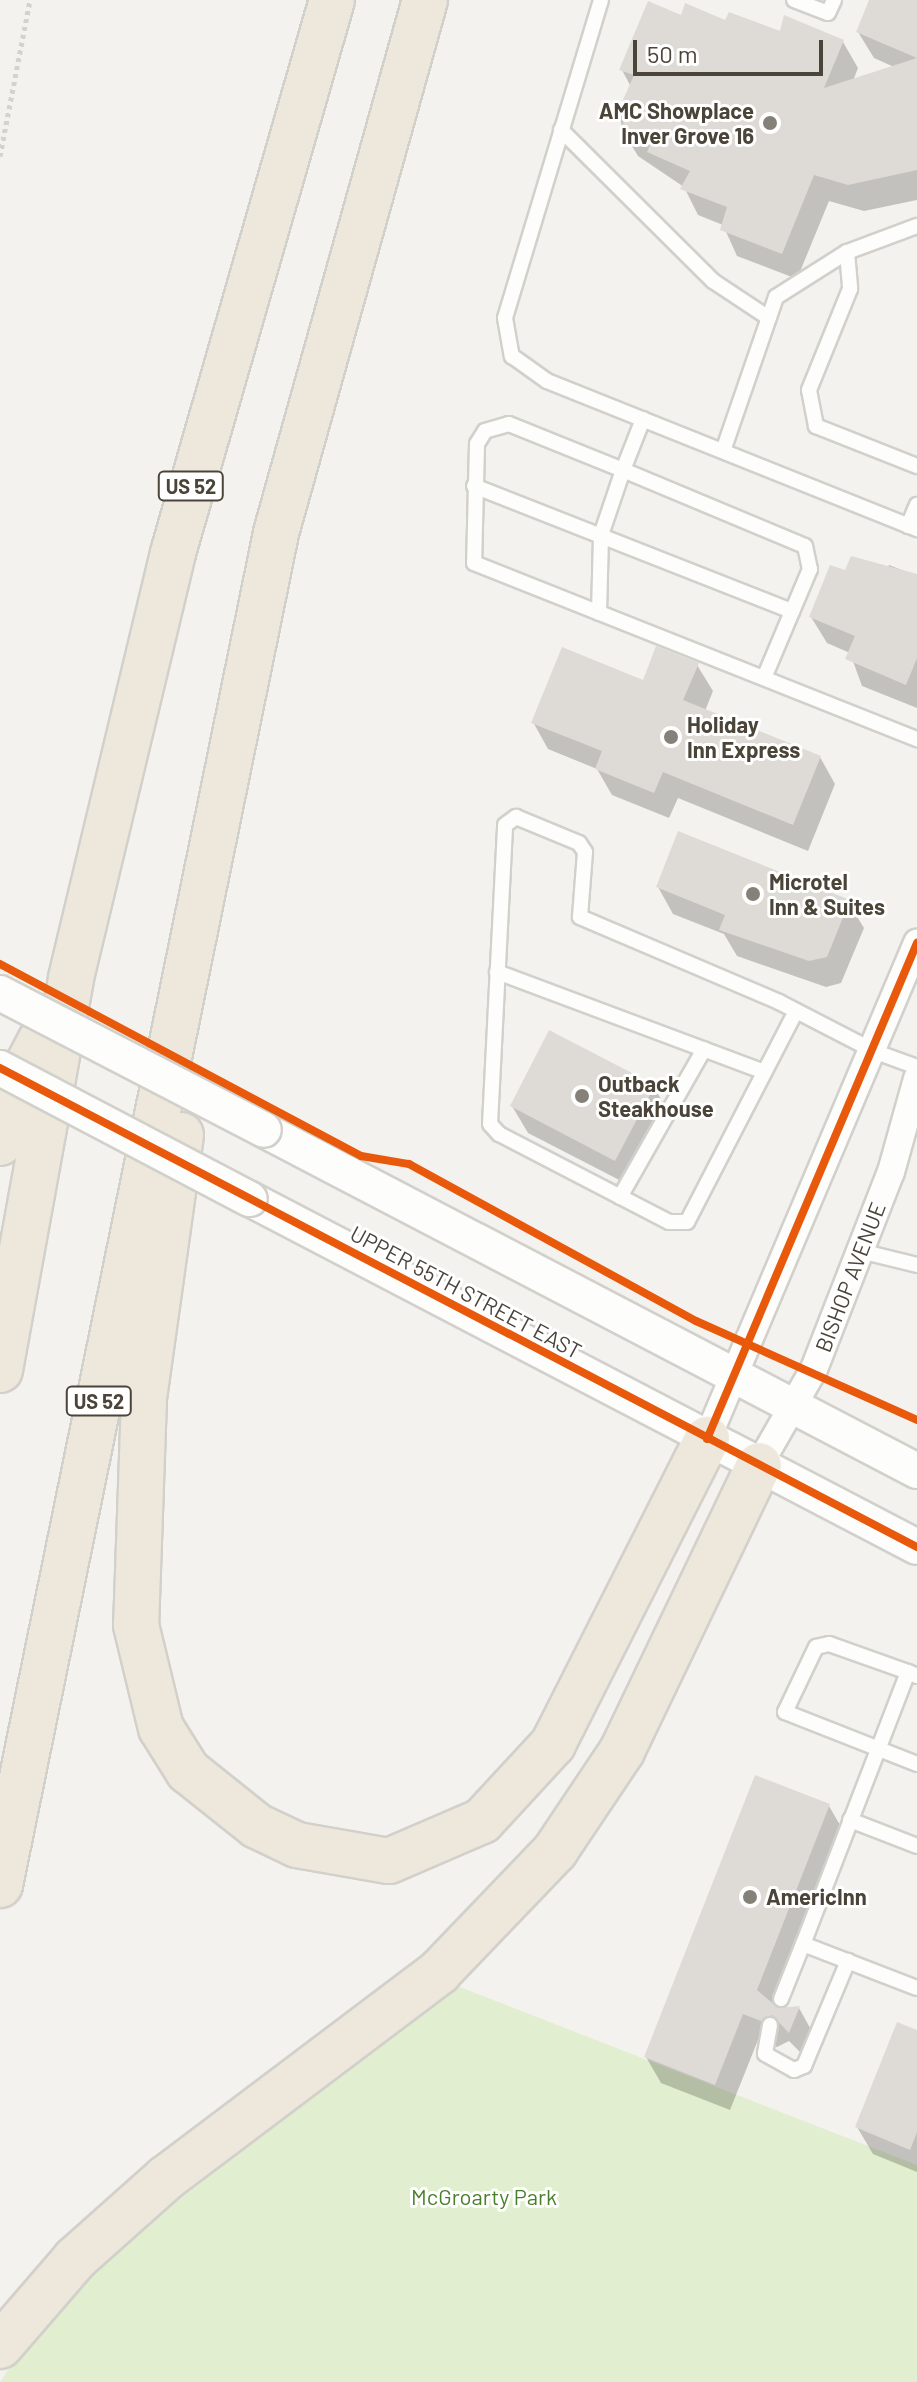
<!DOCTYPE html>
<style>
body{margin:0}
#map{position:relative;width:917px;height:2382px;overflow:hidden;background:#f4f2ee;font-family:Barlow,sans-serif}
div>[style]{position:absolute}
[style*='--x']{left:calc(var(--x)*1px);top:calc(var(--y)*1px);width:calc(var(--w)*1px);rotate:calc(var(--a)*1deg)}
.green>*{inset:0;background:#e1eecf}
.shadow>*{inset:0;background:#0003}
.building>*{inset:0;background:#dedbd6}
.path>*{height:5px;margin-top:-2.5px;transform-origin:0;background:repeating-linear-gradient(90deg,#d3d2cc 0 4px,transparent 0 8px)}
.roads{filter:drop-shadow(2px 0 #d2d0cb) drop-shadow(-2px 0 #d2d0cb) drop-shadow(0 2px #d2d0cb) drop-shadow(0 -2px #d2d0cb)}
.service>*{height:14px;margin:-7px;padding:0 7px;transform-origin:7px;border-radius:7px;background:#fdfdfc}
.minor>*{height:26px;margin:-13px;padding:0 13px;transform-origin:13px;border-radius:13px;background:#fdfdfc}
.tertiary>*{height:34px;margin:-17px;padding:0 17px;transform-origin:17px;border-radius:17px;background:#fdfdfc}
.motorway>*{height:44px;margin:-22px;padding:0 22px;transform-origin:22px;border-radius:22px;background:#ede8db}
.bridges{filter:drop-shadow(2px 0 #d2d0cb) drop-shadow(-2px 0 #d2d0cb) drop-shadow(0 2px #d2d0cb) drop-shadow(0 -2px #d2d0cb)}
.tertiary-bridge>*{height:34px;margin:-17px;padding:0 17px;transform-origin:17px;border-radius:17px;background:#fdfdfc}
.cycleway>*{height:8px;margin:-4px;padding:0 4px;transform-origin:4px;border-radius:4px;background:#e8590c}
.dots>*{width:22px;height:22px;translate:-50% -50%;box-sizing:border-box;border:4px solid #fff;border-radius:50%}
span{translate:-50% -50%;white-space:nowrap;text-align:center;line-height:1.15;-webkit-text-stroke:6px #fff;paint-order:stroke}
.shield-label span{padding:2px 6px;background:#fff;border:2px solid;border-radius:6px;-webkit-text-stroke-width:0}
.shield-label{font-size:20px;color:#4b4439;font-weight:700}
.poi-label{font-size:22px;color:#4b4439;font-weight:700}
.right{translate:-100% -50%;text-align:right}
.left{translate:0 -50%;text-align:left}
.street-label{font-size:22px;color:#4b4439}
.park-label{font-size:22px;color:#4a7f2a}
.scale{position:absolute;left:633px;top:40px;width:190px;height:36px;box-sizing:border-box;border:4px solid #4b4439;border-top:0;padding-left:10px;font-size:24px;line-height:28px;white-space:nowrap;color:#4b4439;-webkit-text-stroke:6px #fff;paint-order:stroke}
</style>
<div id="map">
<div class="green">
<div style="clip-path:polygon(452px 1984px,917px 2165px,917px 2382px,0 2382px,36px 2329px,132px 2237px)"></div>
</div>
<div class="shadow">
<div style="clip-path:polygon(871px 0,917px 0,917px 200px,864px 211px,829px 201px,797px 279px,737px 256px,723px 225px,698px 215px,684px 187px,638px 156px,622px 130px,620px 111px,631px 87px,622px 70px,682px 17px,843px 42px,858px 68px,853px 81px,894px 67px,874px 58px,858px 32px)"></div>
<div style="clip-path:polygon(889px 565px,917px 576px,917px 708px,862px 686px,850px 653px,827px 643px,811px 617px,846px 573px,885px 573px)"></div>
<div style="clip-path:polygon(697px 665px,713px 691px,705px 711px,820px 757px,835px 784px,808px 851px,678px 798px,669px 818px,612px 795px,597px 769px,548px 749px,533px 722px)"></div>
<div style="clip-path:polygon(658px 887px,848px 902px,864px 928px,841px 983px,826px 987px,737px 956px,724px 934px,673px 914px)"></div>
<div style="clip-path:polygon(654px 1087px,669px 1113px,631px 1186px,528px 1133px,512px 1106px)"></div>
<div style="clip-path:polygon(829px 1806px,844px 1832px,775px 2008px,799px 2008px,814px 2035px,805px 2057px,789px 2041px,777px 2047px,758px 2040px,730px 2110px,661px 2083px,646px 2057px)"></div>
<div style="clip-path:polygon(917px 2032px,917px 2172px,873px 2154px,857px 2127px)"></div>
</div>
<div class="building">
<div style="clip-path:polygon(869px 0,917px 0,917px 170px,848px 185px,814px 175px,782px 254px,720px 230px,727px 207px,680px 189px,690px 171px,647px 152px,652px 141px,620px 130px,627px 115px,618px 111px,634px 75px,619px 70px,648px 1px,681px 15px,685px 3px,725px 20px,729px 12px,780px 31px,784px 15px,844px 40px,824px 88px,917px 58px,856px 32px)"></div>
<div style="clip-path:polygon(851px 556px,917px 574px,917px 658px,906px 685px,845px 659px,855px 636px,809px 617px,830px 565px,845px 570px)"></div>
<div style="clip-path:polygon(656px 646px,699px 663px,683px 700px,821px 756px,793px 825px,663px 772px,654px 793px,595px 769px,602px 751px,531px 723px,562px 647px,643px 680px)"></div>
<div style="clip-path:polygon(678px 831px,850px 900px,827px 957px,809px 961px,719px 930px,725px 915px,656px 887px)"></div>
<div style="clip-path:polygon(549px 1030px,655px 1085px,615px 1161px,510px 1106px)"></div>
<div style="clip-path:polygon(755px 1775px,830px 1804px,757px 1990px,778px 2008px,800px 2006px,789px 2033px,772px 2015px,761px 2021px,743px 2014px,715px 2085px,644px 2057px)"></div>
<div style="clip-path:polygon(897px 2022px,917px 2030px,917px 2132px,910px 2150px,855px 2127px)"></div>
</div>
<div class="path">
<div style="--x:0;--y:156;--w:159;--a:-79.1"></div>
</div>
<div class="roads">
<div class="service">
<div style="--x:601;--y:0;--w:332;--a:106.8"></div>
<div style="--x:505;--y:318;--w:39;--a:80"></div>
<div style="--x:512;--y:356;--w:43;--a:35.5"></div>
<div style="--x:547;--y:381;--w:399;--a:21.8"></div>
<div style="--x:794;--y:0;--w:36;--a:21"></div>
<div style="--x:828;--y:13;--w:14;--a:-65"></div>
<div style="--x:561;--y:130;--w:214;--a:44.8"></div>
<div style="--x:713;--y:281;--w:67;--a:33.5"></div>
<div style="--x:847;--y:252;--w:37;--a:85"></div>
<div style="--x:850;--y:289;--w:109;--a:112.1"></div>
<div style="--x:809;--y:390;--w:37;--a:79"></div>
<div style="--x:816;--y:426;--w:109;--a:21.6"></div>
<div style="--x:643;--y:419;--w:55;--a:111.4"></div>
<div style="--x:623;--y:470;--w:123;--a:-158"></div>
<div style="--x:509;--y:424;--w:25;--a:164"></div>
<div style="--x:485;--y:431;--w:15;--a:122"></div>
<div style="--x:477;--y:444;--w:119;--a:91.4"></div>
<div style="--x:474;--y:563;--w:477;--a:21.7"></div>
<div style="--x:723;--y:451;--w:163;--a:-71"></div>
<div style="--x:776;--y:297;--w:84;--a:-32.4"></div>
<div style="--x:847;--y:252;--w:75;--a:-20.4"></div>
<div style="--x:474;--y:486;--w:342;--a:21.5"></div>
<div style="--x:908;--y:526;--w:23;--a:-67"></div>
<div style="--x:599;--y:613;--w:78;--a:-88.5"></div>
<div style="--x:601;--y:535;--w:69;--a:-71.3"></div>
<div style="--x:623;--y:470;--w:197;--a:22.7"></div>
<div style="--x:805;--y:546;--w:24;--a:78"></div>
<div style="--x:810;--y:569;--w:118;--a:112.9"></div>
<div style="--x:497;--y:972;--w:285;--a:20.5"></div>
<div style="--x:796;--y:1011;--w:237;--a:117.3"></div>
<div style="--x:687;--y:1222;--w:18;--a:180"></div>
<div style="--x:669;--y:1222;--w:191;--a:-152.6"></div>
<div style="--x:499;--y:1134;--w:13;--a:-132"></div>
<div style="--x:490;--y:1124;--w:299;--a:-87.1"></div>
<div style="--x:505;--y:825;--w:14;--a:-36"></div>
<div style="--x:516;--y:817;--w:68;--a:22.4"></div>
<div style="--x:579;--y:843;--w:11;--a:56"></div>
<div style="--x:585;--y:852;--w:65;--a:94.4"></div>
<div style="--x:580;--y:917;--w:216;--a:23.1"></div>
<div style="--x:779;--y:1002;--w:109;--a:27.3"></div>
<div style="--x:876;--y:1052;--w:44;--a:20.1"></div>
<div style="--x:620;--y:1197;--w:170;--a:-60.4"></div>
<div style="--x:860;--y:1251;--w:59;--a:13.8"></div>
<div style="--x:908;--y:1672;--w:84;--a:-160.5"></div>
<div style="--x:829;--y:1644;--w:13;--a:167"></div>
<div style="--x:816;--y:1647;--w:72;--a:115.5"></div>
<div style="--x:785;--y:1712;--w:142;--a:21.5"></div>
<div style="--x:917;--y:1676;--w:10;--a:-156"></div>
<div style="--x:908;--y:1672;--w:292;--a:111.1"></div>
<div style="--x:803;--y:1944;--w:122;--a:21.1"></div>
<div style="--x:850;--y:1820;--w:72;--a:21.2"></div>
<div style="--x:781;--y:1999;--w:59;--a:-68.2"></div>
<div style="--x:770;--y:2025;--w:29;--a:100"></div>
<div style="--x:765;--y:2054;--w:33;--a:29"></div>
<div style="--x:794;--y:2070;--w:11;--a:-22"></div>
<div style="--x:804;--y:2066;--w:114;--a:-67.3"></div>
</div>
<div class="minor">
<div style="--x:707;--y:1439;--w:539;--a:-67.05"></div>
<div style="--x:759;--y:1465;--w:111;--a:-60.2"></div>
<div style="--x:814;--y:1369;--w:212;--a:-68.7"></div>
<div style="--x:891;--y:1172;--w:97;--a:-74.4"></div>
</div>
<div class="tertiary">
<div style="--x:264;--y:1130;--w:737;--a:27.57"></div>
<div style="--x:250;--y:1199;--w:752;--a:27.55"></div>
</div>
<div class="motorway">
<div style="--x:181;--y:1135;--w:267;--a:98"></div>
<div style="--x:144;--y:1399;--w:226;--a:92"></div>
<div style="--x:136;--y:1625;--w:106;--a:76.4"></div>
<div style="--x:161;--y:1728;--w:51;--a:57.9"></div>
<div style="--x:188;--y:1771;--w:88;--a:38.6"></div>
<div style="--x:257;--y:1826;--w:44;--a:25.4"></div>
<div style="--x:297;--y:1845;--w:93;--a:9.9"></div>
<div style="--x:389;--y:1861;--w:101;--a:-23.3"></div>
<div style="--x:482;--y:1821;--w:105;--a:-47.3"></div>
<div style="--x:553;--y:1744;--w:342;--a:-63.2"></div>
<div style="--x:0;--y:1143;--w:54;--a:-74.9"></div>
<div style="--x:14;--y:1091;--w:56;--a:-62.5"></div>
<div style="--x:0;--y:1370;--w:398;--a:-79.7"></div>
<div style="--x:71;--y:978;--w:437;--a:-76.5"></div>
<div style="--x:173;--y:553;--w:575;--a:-73.96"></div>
<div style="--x:0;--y:1885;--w:1380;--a:-78.46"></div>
<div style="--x:276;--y:533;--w:553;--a:-74.38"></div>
<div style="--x:0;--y:2346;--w:115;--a:-49.2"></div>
<div style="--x:75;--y:2259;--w:122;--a:-41.7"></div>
<div style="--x:166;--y:2178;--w:342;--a:-37"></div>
<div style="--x:439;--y:1972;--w:168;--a:-46.2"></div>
<div style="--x:555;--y:1851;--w:120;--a:-56.2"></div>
<div style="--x:622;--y:1751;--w:317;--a:-64.4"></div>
</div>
</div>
<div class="bridges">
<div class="tertiary-bridge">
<div style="--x:0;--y:993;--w:297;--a:27.4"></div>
<div style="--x:0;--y:1068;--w:282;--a:27.7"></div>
</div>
</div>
<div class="cycleway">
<div style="--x:0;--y:964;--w:409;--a:28"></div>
<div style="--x:361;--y:1156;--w:49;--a:9.5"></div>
<div style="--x:409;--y:1164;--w:327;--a:28.7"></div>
<div style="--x:696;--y:1321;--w:242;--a:24.1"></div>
<div style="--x:0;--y:1068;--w:1035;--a:27.58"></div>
<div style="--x:707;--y:1439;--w:539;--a:-67.05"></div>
</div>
<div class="dots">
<div style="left:770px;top:123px;background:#868178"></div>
<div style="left:671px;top:737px;background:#868178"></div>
<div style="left:753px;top:894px;background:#868178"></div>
<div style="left:582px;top:1096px;background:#868178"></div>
<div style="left:750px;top:1897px;background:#868178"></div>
</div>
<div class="shield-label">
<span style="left:191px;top:486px">US 52</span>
<span style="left:99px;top:1401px">US 52</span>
</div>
<div class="poi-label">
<span class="right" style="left:754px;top:123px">AMC Showplace<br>Inver Grove 16</span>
<span class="left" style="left:687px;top:737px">Holiday<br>Inn Express</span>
<span class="left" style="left:769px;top:894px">Microtel<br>Inn &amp; Suites</span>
<span class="left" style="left:598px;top:1096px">Outback<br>Steakhouse</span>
<span class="left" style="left:766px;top:1897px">AmericInn</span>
</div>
<div class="street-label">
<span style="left:850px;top:1277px;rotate:-69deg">BISHOP AVENUE</span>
<span style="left:466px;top:1292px;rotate:28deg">UPPER 55TH STREET EAST</span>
</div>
<div class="park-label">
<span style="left:484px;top:2197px">McGroarty Park</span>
</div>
<div class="scale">50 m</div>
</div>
